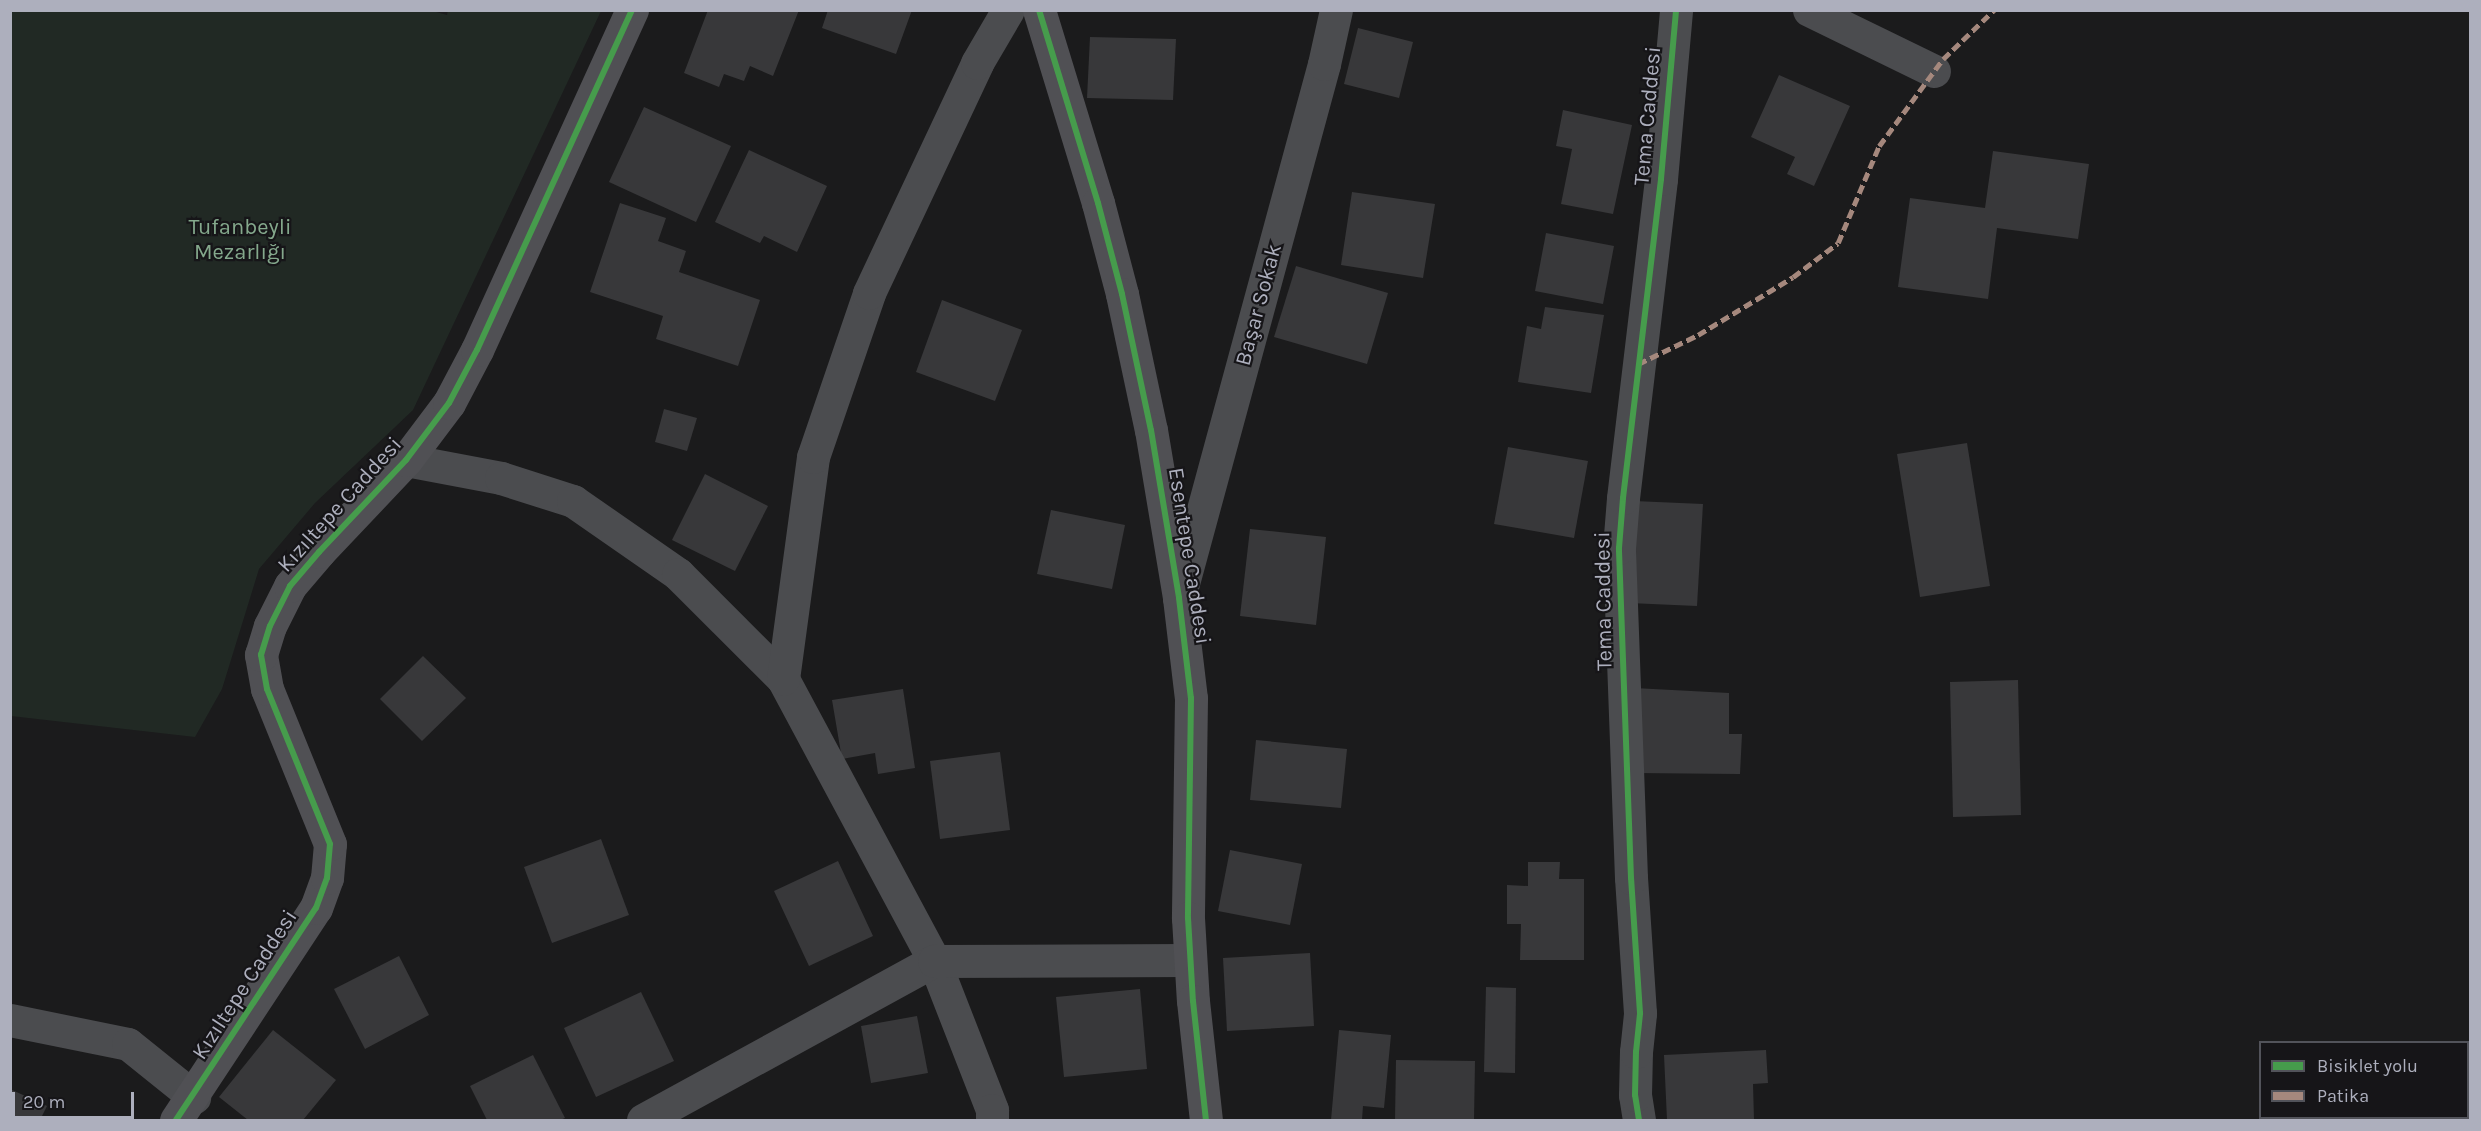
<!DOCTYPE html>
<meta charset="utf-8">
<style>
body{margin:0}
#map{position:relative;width:2481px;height:1131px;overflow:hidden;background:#1b1b1c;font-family:Karla,sans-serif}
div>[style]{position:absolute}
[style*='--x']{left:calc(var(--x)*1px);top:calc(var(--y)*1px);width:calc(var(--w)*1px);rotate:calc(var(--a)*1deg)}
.green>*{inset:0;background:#212924}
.building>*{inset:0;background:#38383a}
.street>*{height:33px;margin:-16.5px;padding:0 16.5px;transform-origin:16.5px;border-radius:16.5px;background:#4b4c4f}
.secondary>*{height:33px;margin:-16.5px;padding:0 16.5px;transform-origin:16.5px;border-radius:16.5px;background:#505054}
.quiet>*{height:4.5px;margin-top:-2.25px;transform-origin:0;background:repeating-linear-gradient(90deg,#a5887d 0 9px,transparent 0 13.5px)}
.cycleway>*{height:6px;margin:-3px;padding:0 3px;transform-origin:3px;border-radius:3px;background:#469c4c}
span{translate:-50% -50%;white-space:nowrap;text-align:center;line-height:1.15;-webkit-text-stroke:4.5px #161518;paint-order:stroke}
.street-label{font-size:22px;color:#adafbd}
.park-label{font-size:22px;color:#84a88c}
.frame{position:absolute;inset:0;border:12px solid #adafbd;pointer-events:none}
.legend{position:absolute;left:2259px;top:1041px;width:210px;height:78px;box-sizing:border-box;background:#161518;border:2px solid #52535a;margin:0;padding:8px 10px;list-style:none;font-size:18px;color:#adafbd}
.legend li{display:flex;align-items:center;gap:12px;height:30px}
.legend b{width:30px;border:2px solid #52535a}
.scale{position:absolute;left:12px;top:1092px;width:122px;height:27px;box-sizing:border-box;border:3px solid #adafbd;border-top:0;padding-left:8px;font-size:18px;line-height:21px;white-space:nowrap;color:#adafbd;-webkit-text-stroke:4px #161518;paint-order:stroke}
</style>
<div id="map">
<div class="green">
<div style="clip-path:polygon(429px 10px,447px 15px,448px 10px,601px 11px,413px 410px,315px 503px,259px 569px,222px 689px,195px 737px,11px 716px,11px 11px)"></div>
</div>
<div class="building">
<div style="clip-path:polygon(708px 10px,799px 10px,773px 76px,750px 66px,744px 81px,724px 74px,719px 87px,684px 73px)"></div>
<div style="clip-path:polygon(828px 10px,912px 10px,896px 54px,822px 28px)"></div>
<div style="clip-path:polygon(1358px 28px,1413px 42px,1399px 98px,1344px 84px)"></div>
<div style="clip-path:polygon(1090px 37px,1176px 39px,1173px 100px,1087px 98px)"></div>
<div style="clip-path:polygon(1779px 75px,1850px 106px,1814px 186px,1787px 174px,1795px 157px,1751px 137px)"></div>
<div style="clip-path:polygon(644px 107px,731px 146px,696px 222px,609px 182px)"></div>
<div style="clip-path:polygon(1563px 110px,1632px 125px,1613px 214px,1561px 204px,1572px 149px,1556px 146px)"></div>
<div style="clip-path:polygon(749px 150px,827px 186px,797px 252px,764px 236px,760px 243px,715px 222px)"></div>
<div style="clip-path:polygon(1993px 151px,2089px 164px,2078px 239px,1997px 228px,1988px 299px,1898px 287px,1910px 198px,1985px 208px)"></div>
<div style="clip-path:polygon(1352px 192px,1435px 204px,1423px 278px,1341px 265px)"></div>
<div style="clip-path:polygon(620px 203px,666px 218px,658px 241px,686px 251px,679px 272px,760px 300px,738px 366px,656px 339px,663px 316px,590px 292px)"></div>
<div style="clip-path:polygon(1546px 233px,1614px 246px,1603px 304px,1535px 291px)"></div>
<div style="clip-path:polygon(1296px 266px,1388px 293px,1367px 364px,1274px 337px)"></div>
<div style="clip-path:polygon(942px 300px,1022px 330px,995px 401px,916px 372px)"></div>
<div style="clip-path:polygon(1545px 307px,1604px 315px,1591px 393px,1518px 382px,1527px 326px,1541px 329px)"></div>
<div style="clip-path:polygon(664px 409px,697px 418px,687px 451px,655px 442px)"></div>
<div style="clip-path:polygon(1967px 443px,1990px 586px,1920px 597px,1897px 454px)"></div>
<div style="clip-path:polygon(1508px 447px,1588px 461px,1574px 538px,1494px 524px)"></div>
<div style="clip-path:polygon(705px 474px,768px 506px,735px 571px,672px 540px)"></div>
<div style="clip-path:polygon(1634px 501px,1703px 504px,1697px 606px,1629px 603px)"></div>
<div style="clip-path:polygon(1051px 510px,1125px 525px,1112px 589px,1037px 574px)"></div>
<div style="clip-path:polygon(1250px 529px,1326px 537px,1316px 625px,1240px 616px)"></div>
<div style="clip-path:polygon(423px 656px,466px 698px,422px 741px,380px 699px)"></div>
<div style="clip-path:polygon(2018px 680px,2021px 815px,1953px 817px,1950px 682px)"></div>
<div style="clip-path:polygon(1634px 688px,1729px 693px,1729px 734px,1742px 734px,1740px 774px,1635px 773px)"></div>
<div style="clip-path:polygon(903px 689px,915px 768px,878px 774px,875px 753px,842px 759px,832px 700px)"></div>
<div style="clip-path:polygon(1256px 740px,1347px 749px,1341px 808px,1250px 800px)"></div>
<div style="clip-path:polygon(1000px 752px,1010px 830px,940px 839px,930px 761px)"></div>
<div style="clip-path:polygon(601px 839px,629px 915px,552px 943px,524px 867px)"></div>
<div style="clip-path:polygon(1230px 850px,1302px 864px,1290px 925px,1218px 911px)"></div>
<div style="clip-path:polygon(838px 861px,873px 936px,809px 966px,774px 891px)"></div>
<div style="clip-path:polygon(1528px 862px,1560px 862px,1559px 879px,1584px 879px,1584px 960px,1520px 960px,1521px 924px,1507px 924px,1507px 885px,1528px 886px)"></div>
<div style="clip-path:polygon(1310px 953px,1314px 1026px,1227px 1031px,1223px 958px)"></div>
<div style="clip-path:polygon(399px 956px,429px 1015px,365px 1049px,334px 989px)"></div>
<div style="clip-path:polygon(1486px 987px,1516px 988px,1515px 1073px,1484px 1072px)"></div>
<div style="clip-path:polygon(1140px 989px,1147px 1069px,1064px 1077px,1056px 997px)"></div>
<div style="clip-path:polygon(641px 992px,674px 1061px,596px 1097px,564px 1028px)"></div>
<div style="clip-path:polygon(917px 1016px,928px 1073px,871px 1083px,861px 1026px)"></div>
<div style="clip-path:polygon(273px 1030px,336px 1080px,303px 1120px,248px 1120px,219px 1097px)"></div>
<div style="clip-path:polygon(1339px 1030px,1391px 1035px,1384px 1108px,1363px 1106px,1362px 1120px,1331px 1120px)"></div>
<div style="clip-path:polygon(1766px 1050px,1768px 1083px,1753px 1084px,1754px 1120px,1667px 1120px,1664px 1055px)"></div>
<div style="clip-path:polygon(533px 1055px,565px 1118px,560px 1120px,487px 1120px,470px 1086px)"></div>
<div style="clip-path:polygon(1396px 1060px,1475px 1061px,1474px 1120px,1395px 1120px)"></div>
<div style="clip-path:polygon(10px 1089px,47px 1106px,40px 1120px,10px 1120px)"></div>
</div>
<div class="street">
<div style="--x:1809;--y:10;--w:139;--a:26"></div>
<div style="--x:406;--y:460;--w:97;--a:10.7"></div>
<div style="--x:501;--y:478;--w:76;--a:17.7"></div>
<div style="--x:573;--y:501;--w:128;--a:34.8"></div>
<div style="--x:678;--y:574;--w:148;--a:45"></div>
<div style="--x:783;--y:679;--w:320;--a:61.8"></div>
<div style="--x:934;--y:961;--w:160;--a:68.7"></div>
<div style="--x:992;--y:1110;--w:10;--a:90"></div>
<div style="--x:1179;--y:598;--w:553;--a:-74.81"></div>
<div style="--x:1324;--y:64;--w:55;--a:-77.5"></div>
<div style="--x:783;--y:679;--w:224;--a:-82.3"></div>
<div style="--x:813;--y:457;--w:173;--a:-71.1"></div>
<div style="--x:869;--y:293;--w:254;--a:-64.8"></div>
<div style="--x:977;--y:63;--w:61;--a:-59.7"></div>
<div style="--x:10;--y:1020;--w:120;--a:11.5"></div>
<div style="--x:128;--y:1044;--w:85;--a:38.8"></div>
<div style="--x:643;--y:1120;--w:332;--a:-28.7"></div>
<div style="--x:934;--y:961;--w:256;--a:-0.2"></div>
<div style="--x:1639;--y:1120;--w:25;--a:-99"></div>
<div style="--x:1635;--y:1095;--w:43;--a:-88.7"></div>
<div style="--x:1636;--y:1052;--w:39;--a:-84"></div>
<div style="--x:1640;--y:1013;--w:135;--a:-93.8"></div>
<div style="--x:1631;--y:878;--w:330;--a:-92.1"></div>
<div style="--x:1619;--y:548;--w:50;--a:-85.4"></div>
<div style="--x:1623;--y:498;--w:321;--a:-83.2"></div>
<div style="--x:1661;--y:179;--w:170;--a:-84.9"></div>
</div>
<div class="secondary">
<div style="--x:1039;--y:10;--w:202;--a:73"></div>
<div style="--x:1098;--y:203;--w:94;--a:75.2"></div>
<div style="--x:1122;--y:294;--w:139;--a:78"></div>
<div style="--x:1151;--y:430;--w:170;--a:80.5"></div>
<div style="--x:1179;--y:598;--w:101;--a:83.2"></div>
<div style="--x:1191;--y:698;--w:220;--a:90.8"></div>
<div style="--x:1188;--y:918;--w:83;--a:86.6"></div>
<div style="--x:1193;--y:1001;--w:120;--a:83.8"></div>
<div style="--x:176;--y:1120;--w:254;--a:-56.6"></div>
<div style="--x:316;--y:908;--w:32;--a:-70"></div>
<div style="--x:327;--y:878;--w:34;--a:-85"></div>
<div style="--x:330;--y:844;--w:167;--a:-112.1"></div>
<div style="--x:267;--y:689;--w:35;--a:-100"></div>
<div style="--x:261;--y:655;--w:30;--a:-73"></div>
<div style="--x:270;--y:626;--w:45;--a:-63.4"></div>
<div style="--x:290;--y:586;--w:45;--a:-49.5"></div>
<div style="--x:319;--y:552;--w:127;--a:-46.6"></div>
<div style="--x:406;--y:460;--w:71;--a:-53"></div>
<div style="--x:449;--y:403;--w:60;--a:-62.2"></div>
<div style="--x:477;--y:350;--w:374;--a:-65.5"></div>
</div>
<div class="quiet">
<div style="--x:1638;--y:364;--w:67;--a:-25.8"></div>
<div style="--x:1698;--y:335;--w:111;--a:-31.4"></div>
<div style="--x:1793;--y:277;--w:56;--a:-37.1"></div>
<div style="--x:1838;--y:243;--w:105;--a:-67.1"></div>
<div style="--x:1879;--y:146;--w:108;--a:-53.7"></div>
<div style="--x:1943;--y:59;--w:71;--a:-43.9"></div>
</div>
<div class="cycleway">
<div style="--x:1039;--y:10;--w:202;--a:73"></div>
<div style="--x:1098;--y:203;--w:94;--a:75.2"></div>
<div style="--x:1122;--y:294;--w:139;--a:78"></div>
<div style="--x:1151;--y:430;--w:170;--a:80.5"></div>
<div style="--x:1179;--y:598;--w:101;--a:83.2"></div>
<div style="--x:1191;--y:698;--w:220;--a:90.8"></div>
<div style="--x:1188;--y:918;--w:83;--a:86.6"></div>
<div style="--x:1193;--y:1001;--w:120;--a:83.8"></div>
<div style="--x:176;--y:1120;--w:254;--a:-56.6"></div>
<div style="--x:316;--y:908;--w:32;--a:-70"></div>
<div style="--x:327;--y:878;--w:34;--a:-85"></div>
<div style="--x:330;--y:844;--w:167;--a:-112.1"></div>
<div style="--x:267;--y:689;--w:35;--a:-100"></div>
<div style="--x:261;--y:655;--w:30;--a:-73"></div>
<div style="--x:270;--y:626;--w:45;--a:-63.4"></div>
<div style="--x:290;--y:586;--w:45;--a:-49.5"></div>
<div style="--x:319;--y:552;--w:127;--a:-46.6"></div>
<div style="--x:406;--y:460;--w:71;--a:-53"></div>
<div style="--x:449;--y:403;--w:60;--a:-62.2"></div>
<div style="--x:477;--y:350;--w:374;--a:-65.5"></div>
<div style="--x:1639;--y:1120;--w:25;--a:-99"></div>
<div style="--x:1635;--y:1095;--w:43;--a:-88.7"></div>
<div style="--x:1636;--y:1052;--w:39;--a:-84"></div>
<div style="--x:1640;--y:1013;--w:135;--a:-93.8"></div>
<div style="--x:1631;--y:878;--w:330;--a:-92.1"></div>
<div style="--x:1619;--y:548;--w:50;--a:-85.4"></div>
<div style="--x:1623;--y:498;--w:321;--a:-83.2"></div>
<div style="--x:1661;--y:179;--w:170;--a:-84.9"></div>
</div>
<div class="street-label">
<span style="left:1648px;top:116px;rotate:-85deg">Tema Caddesi</span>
<span style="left:1259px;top:305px;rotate:-75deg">Başar Sokak</span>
<span style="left:340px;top:505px;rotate:-48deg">Kızıltepe Caddesi</span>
<span style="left:1189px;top:556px;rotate:81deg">Esentepe Caddesi</span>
<span style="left:1604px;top:601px;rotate:-91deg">Tema Caddesi</span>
<span style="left:245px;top:985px;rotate:-57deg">Kızıltepe Caddesi</span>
</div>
<div class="park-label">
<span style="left:240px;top:240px">Tufanbeyli<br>Mezarlığı</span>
</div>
<div class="frame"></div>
<ul class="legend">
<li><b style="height:8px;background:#469c4c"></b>Bisiklet yolu</li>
<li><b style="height:8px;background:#a5887d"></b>Patika</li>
</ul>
<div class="scale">20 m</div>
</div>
